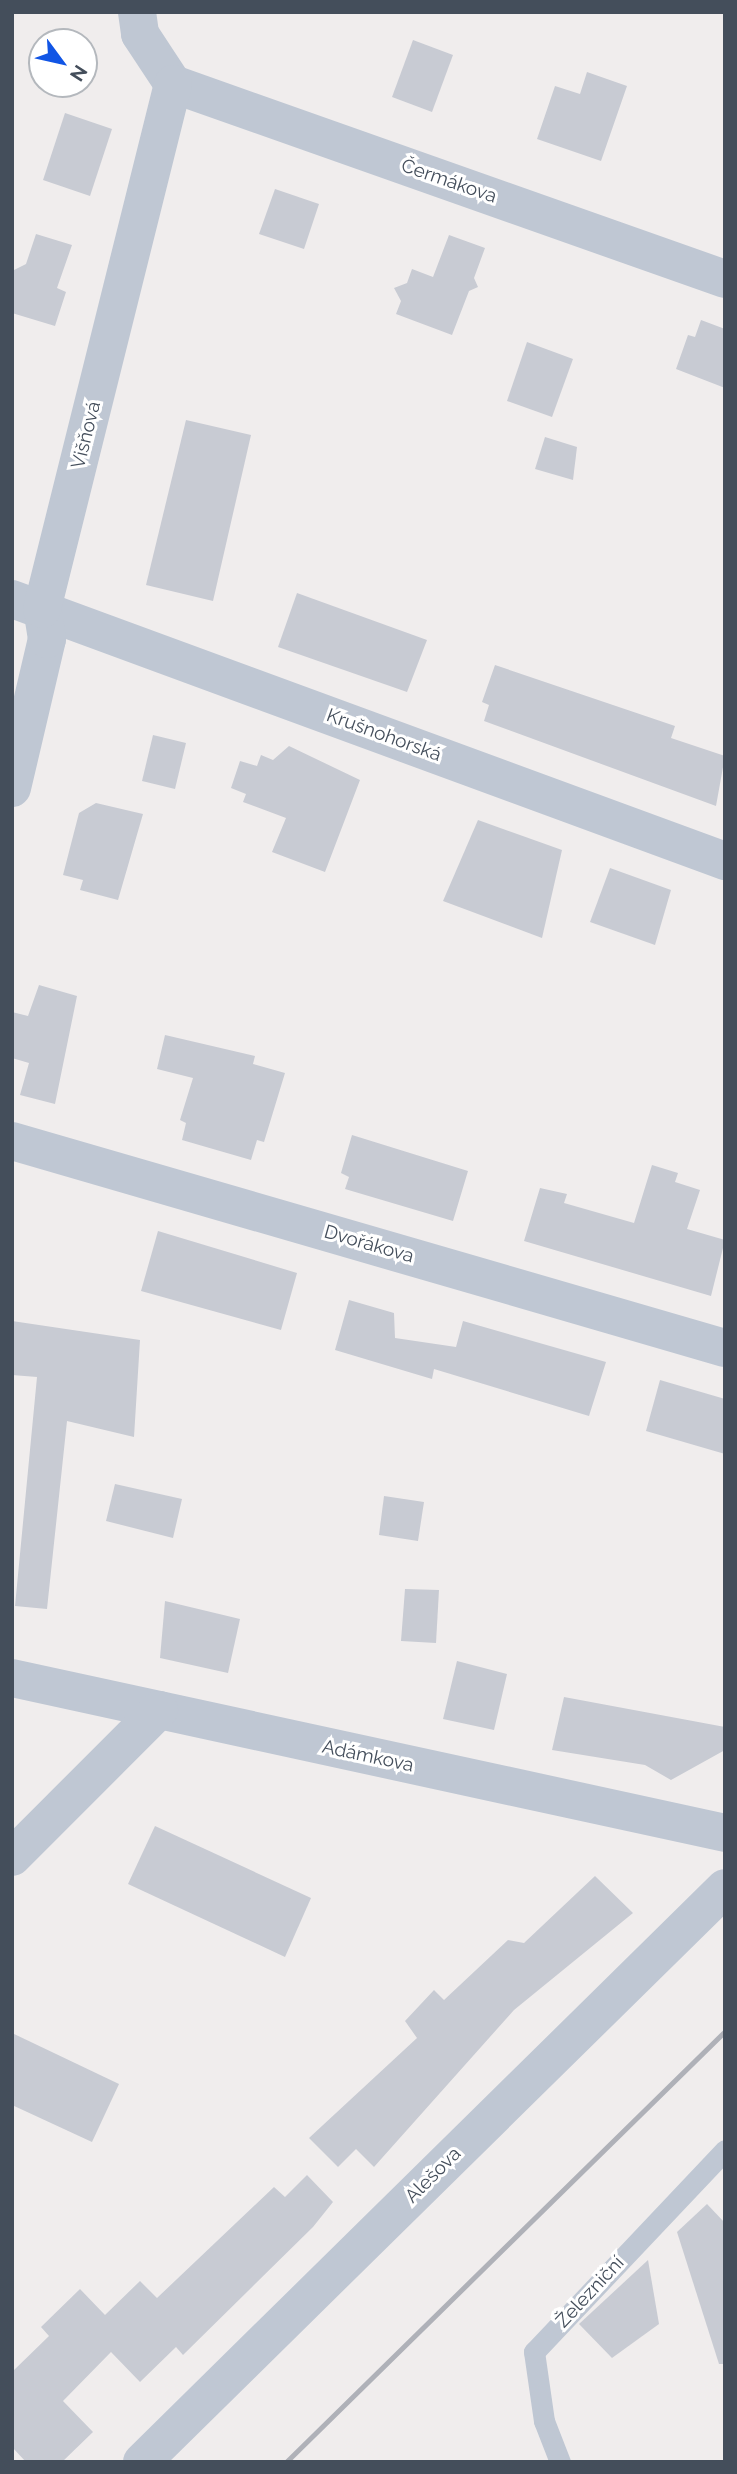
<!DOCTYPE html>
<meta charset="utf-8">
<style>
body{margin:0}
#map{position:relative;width:737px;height:2474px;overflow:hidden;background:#f0eded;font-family:Raleway,sans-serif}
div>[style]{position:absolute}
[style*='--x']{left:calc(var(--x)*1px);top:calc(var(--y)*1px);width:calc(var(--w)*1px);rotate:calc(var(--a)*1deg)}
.building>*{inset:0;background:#c8cbd3}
.lane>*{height:21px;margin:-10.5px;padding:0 10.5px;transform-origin:10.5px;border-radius:10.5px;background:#bfc7d3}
.street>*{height:38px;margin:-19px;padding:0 19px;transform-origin:19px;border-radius:19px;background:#bfc7d3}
.rail>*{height:5px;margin:-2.5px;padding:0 2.5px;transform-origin:2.5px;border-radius:2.5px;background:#afb1b8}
span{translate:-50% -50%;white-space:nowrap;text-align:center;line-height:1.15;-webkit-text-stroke:6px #fff;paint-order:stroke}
.street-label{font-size:19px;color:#444e5b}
.frame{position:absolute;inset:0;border:14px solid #444e5b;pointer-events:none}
.north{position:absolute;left:28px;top:28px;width:70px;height:70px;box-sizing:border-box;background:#fff;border:2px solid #b4b8bd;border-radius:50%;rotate:123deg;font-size:19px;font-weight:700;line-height:28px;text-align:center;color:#444e5b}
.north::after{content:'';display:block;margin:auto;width:24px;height:32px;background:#1155e5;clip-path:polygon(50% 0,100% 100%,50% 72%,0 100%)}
</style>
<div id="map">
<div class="building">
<div style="clip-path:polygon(413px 40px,453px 55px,432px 112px,392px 97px)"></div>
<div style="clip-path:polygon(587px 72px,627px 86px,601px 161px,537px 139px,555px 86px,580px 94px)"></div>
<div style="clip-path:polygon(65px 113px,112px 129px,90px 196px,43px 180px)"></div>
<div style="clip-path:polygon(275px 189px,319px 204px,304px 249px,259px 234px)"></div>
<div style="clip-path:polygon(36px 234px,72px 245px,57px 288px,66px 292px,55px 326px,12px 313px,12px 271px,26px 264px)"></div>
<div style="clip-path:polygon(449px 235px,485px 248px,474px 278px,478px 287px,469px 291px,452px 335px,396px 314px,401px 301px,394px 288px,407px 283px,412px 269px,433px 277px)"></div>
<div style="clip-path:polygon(701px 320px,725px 329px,725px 388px,676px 369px,688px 335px,695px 337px)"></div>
<div style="clip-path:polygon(527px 342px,573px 359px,552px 417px,507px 401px)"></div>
<div style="clip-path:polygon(186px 420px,251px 435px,213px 601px,146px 585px)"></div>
<div style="clip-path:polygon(545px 437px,577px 447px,573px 480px,535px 469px)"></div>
<div style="clip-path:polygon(297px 593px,427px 640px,407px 692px,278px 647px)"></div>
<div style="clip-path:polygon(495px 665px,675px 726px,671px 738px,725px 756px,716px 806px,484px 721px,489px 705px,482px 702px)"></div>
<div style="clip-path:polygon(153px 735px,186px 743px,175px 789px,142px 781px)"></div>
<div style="clip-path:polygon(289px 746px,360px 780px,325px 872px,272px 852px,286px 818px,243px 802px,246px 794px,231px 788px,240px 761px,257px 766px,261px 755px,273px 760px)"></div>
<div style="clip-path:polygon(96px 803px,143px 814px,118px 900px,80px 890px,83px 880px,63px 875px,79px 813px)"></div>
<div style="clip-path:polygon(478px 820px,562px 850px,542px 938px,443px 901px)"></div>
<div style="clip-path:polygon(610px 868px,671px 890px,655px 945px,590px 922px)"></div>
<div style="clip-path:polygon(39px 985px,77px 996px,55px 1104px,20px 1095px,29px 1063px,12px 1058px,12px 1012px,28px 1016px)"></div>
<div style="clip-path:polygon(165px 1035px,255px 1056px,253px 1064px,285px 1073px,264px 1142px,257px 1140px,251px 1160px,182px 1140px,186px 1123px,180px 1120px,193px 1078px,157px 1069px)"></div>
<div style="clip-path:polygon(352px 1135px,468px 1171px,453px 1221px,345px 1189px,349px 1177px,341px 1173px)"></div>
<div style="clip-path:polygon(652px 1165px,678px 1173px,675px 1182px,700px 1190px,687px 1229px,725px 1240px,711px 1296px,524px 1241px,540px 1188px,567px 1194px,564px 1203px,634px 1223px)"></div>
<div style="clip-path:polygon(158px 1231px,297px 1273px,281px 1330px,141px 1291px)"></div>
<div style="clip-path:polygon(349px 1300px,394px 1313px,395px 1338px,456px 1347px,463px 1321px,606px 1362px,589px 1416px,434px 1369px,432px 1379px,335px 1350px)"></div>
<div style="clip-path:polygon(12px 1321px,140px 1340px,134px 1437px,67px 1421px,47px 1609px,15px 1606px,37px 1377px,12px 1375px)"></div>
<div style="clip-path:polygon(660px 1380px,725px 1399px,725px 1454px,646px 1431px)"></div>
<div style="clip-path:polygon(115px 1484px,182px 1499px,173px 1538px,106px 1521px)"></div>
<div style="clip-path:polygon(384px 1496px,424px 1502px,418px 1541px,379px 1535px)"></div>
<div style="clip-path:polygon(405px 1589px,439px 1590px,436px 1643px,401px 1641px)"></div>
<div style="clip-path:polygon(165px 1601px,240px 1619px,228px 1673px,160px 1658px)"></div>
<div style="clip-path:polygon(457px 1661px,507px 1674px,494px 1730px,443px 1719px)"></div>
<div style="clip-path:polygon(564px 1697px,725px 1727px,725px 1750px,671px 1780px,645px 1765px,552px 1750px)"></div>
<div style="clip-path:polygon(155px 1826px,311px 1898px,285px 1957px,128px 1884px)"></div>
<div style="clip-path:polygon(595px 1876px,633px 1913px,514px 2010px,374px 2167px,356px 2149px,338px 2167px,309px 2138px,417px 2038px,405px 2021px,434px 1990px,444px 2000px,508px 1940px,524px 1943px)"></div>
<div style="clip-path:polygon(12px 2033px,119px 2084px,92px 2142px,12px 2105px)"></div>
<div style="clip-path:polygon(307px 2175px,333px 2202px,313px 2227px,183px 2355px,176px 2347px,140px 2382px,111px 2352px,63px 2401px,93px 2432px,62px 2462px,26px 2462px,12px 2447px,12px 2372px,49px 2336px,41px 2327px,80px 2289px,105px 2315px,140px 2281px,157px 2298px,274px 2187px,285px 2197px)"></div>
<div style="clip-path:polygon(707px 2204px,725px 2223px,725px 2364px,719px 2364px,677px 2232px)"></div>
<div style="clip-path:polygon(648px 2260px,659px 2324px,612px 2358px,579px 2324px)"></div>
</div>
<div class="lane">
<div style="--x:560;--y:2462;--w:44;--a:-111.3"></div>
<div style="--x:544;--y:2421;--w:70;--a:-98.2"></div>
<div style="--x:534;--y:2352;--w:278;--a:-46.6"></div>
</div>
<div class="street">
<div style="--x:137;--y:12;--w:22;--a:82"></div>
<div style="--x:140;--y:34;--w:60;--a:56.6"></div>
<div style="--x:173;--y:84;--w:585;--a:19.46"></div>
<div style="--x:12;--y:599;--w:760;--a:20.18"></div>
<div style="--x:12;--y:788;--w:153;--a:-76.8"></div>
<div style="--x:47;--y:639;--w:30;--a:-99"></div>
<div style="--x:42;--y:609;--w:541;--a:-75.99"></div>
<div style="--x:12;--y:1141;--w:742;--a:16.19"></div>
<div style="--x:12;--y:1678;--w:730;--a:12.26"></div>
<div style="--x:12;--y:1857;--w:208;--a:-45"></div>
<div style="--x:142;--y:2462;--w:818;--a:-44.55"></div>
</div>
<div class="rail">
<div style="--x:286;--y:2462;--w:615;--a:-44.47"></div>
</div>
<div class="street-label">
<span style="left:449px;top:181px;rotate:19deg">Čermákova</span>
<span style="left:86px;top:435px;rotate:-76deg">Višňová</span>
<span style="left:384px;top:735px;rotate:20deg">Krušnohorská</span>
<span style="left:369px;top:1244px;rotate:16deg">Dvořákova</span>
<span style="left:368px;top:1756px;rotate:12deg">Adámkova</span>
<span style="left:433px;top:2175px;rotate:-45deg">Alešova</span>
<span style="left:590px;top:2292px;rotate:-47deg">Železniční</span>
</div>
<div class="frame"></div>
<div class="north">N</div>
</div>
